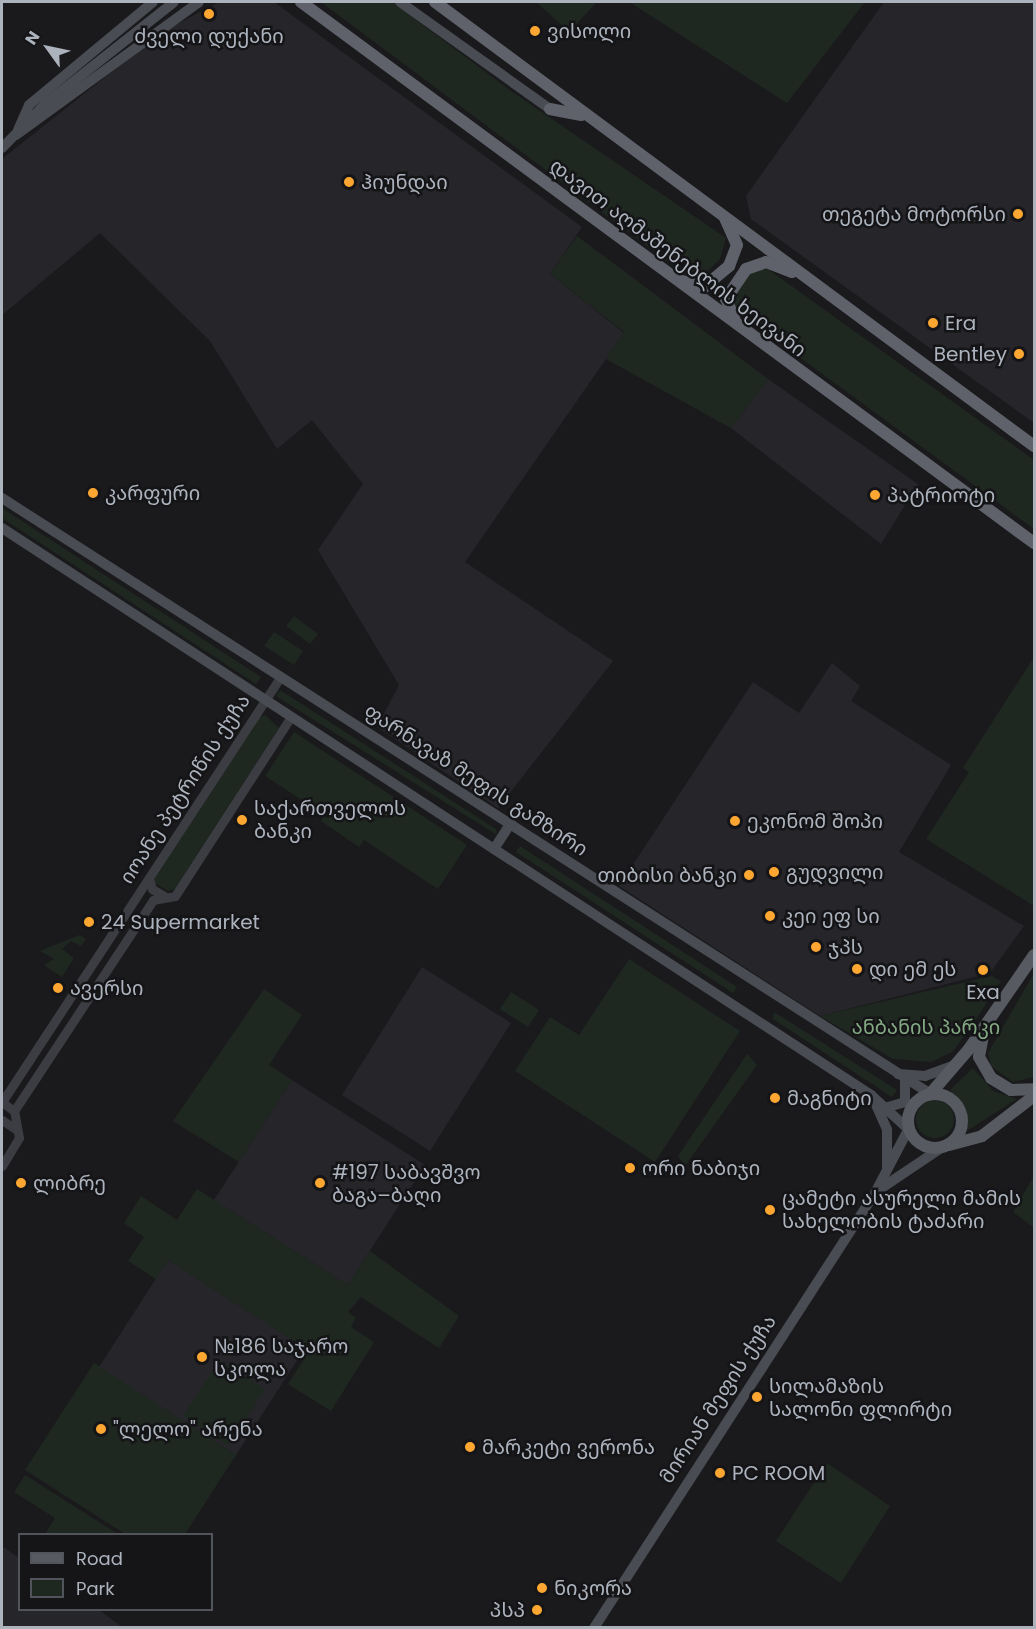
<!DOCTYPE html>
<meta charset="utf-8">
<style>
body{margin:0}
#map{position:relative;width:1036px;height:1629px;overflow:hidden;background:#1a1a1d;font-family:Poppins,"Noto Sans Georgian",sans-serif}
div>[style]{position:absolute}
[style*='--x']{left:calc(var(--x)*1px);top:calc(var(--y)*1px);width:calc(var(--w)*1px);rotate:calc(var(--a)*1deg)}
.built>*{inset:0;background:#26262a}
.green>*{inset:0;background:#1f2820}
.round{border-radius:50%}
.tertiary>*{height:9px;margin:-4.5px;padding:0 4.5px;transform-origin:4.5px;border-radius:4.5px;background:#3b3d42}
.secondary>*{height:10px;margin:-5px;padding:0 5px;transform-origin:5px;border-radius:5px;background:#494c52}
.primary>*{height:12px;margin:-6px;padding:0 6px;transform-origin:6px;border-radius:6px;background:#575a61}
.primary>.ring{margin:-6px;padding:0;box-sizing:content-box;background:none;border:12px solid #575a61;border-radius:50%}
.trunk>*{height:12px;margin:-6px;padding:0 6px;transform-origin:6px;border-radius:6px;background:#5f626a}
.dots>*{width:16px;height:16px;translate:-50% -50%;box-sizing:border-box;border:3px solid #151518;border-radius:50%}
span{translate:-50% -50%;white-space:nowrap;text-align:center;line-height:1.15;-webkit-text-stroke:5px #151518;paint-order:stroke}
.poi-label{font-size:20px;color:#acb3bd}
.left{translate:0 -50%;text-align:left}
.right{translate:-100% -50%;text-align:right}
.street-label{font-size:20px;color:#acb3bd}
.park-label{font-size:20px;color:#83a982}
.frame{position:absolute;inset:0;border:3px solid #acb3bd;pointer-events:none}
.legend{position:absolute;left:18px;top:1533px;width:195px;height:78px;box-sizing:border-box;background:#151518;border:2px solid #51545a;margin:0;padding:8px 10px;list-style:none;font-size:18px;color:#acb3bd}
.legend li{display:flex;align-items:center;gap:12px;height:30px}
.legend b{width:30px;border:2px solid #51545a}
.north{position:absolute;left:18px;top:18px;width:60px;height:60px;-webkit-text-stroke:4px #151518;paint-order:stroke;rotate:303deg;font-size:16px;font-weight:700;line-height:24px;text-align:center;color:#acb3bd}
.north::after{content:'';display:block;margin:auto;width:21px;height:27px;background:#acb3bd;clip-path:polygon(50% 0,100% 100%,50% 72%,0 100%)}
</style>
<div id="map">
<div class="built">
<div style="clip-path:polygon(219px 2px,274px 2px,582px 227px,550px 274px,624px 333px,465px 562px,613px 661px,498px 808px,377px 727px,399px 685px,318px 550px,363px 484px,312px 420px,277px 449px,210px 341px,100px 233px,2px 315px,2px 159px,162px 32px)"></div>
<div style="clip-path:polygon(884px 2px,1034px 2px,1034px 423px,751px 219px,746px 196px)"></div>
<div style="clip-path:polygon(768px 379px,918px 484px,881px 544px,731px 428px)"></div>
<div style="clip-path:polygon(832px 663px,860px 686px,851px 701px,951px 765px,899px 852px,1024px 926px,990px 973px,820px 1016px,619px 886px,753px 682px,799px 713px)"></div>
<div style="clip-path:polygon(422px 967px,511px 1023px,430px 1151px,342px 1095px)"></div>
<div style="clip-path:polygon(292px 1080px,425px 1165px,348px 1285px,214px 1200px)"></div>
<div style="clip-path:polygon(168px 1260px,305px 1348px,236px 1455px,99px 1367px)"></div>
<div style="clip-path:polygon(2px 1546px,19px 1558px,20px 1610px,99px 1610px,122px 1627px,2px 1627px)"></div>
</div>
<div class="green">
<div style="clip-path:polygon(321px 2px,392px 2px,511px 91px,726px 238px,720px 259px,704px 275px,690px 278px)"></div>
<div style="clip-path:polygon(536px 2px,597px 2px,569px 32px)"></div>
<div style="clip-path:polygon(629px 2px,865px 2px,787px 103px)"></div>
<div style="clip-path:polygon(577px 236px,768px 379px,731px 428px,606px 359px,624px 332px,550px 274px)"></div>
<div style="clip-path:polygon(765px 267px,1034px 460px,1034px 529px,731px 307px,730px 291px,741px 274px)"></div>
<div style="clip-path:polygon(2px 508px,261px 677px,256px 684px,2px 518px)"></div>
<div style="clip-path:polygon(294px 616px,318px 634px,310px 644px,286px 626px)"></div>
<div style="clip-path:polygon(274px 632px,303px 651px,294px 665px,264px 646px)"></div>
<div style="clip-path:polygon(1034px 657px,1034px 906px,926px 839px,969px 772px,963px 768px)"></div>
<div style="clip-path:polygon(280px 690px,496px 829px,497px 835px,276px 696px)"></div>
<div style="clip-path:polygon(265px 715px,279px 728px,175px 889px,168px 891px,155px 883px,155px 876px,257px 718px)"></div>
<div style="clip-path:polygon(294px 732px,467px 845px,438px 889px,364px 840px,359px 847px,321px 821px,325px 815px,265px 776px)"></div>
<div style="clip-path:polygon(520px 846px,737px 987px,733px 993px,516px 852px)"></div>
<div style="clip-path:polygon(80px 935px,86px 939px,81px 946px,71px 941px,62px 949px,74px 958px,62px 977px,44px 965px,54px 959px,40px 951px)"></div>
<div style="clip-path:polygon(629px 959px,740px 1031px,655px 1162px,515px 1071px,550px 1017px,579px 1035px)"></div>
<div style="clip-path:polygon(1034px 973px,1034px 1077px,1013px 1082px,991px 1066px,988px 1053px)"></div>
<div style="clip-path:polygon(992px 976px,1001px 981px,967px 1033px,952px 1052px,931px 1062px,893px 1059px,820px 1016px)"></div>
<div style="clip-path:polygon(264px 989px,302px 1015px,269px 1065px,292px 1080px,239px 1162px,173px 1121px)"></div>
<div style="clip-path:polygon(511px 992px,539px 1010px,528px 1027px,500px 1009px)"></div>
<div style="clip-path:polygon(774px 1012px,897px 1090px,892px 1097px,773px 1019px)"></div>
<div style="clip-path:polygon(747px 1054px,757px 1065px,685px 1166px,678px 1156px)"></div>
<div style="clip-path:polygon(973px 1068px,993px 1091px,1017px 1099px,965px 1132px,966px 1108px,950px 1090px)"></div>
<div class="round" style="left:916px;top:1100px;width:38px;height:38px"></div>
<div style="clip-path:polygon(1034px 1176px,1034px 1224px,1033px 1227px,1013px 1212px)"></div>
<div style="clip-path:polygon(197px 1189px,348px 1285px,370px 1251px,459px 1316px,439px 1348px,361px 1297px,348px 1312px,356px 1318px,351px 1327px,374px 1342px,331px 1411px,288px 1384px,309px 1351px,168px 1260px,156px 1279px,128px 1261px,144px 1237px,124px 1223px,141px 1196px,177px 1220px)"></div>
<div style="clip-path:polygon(219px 1360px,265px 1389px,229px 1446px,183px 1416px)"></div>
<div style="clip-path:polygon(94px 1363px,236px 1455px,185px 1534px,125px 1534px,25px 1470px)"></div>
<div style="clip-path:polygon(827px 1463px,890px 1506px,841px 1583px,776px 1541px)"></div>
<div style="clip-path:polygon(25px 1475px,118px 1534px,45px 1534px,55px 1518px,14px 1492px)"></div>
</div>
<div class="tertiary">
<div style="--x:149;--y:878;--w:11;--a:75"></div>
<div style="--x:152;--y:889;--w:14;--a:30"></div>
<div style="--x:14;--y:1111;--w:15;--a:-143"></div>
<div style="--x:2;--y:1102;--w:509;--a:-56.78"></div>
<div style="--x:2;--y:1120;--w:18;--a:34"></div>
<div style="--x:2;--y:1166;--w:33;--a:-59"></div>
<div style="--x:19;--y:1138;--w:27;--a:-100"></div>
<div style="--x:14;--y:1111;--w:253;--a:-56.6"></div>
<div style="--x:153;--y:900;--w:22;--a:-10"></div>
<div style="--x:175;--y:896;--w:213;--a:-57.1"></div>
</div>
<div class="secondary">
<div style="--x:400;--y:2;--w:184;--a:35.5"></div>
<div style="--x:18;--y:130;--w:27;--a:-66"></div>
<div style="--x:29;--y:105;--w:161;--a:-39.7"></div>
<div style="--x:16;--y:135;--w:226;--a:-36"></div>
<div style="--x:2;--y:148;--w:62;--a:-45.7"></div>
<div style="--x:45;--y:104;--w:164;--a:-38.3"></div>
<div style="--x:2;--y:498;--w:1102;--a:32.69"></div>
<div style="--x:2;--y:528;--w:1038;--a:33.12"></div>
<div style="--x:871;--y:1095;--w:49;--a:42.5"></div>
<div style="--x:494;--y:849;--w:31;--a:-57"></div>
<div style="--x:898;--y:1074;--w:27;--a:4"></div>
<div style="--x:925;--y:1076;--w:32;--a:-20"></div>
<div style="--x:873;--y:1098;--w:35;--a:66"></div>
<div style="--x:887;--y:1130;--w:36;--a:90"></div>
<div style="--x:888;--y:1107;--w:18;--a:-16"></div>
<div style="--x:905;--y:1102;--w:21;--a:-90"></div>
<div style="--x:877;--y:1191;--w:77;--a:-33.9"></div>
<div style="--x:594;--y:1628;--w:518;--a:-57.14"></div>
<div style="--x:875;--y:1193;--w:71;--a:-62.4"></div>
</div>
<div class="primary">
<div style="--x:983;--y:1036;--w:21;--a:101"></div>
<div style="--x:979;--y:1057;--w:24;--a:60"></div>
<div style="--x:991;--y:1078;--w:23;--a:31"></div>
<div style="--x:1011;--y:1090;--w:23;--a:-2"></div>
<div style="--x:931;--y:1093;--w:58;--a:-49.2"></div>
<div style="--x:969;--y:1049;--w:114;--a:-55.3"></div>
<div class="ring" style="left:908px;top:1094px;width:42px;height:42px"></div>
<div style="--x:949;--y:1145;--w:34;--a:-15"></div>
<div style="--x:982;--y:1136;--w:66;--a:-37.6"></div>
</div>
<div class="trunk">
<div style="--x:301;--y:2;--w:911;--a:36.43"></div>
<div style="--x:435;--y:2;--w:746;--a:36.55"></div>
<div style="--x:550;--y:109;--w:32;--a:11"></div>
<div style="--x:682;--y:281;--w:23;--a:15"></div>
<div style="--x:704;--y:287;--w:33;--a:-40"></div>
<div style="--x:729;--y:266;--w:22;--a:-69"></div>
<div style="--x:737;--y:245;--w:30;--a:-114"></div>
<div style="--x:735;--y:321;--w:24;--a:-112"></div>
<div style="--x:726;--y:299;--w:36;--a:-56"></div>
<div style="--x:746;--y:269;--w:21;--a:-19"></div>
<div style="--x:766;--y:262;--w:28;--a:21"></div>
</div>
<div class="dots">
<div style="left:209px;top:14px;background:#fda732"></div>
<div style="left:535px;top:31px;background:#fda732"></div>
<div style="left:349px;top:182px;background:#fda732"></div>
<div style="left:1018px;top:214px;background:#fda732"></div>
<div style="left:933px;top:323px;background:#fda732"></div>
<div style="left:1019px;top:354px;background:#fda732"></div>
<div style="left:93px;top:493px;background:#fda732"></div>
<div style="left:875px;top:495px;background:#fda732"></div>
<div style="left:242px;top:820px;background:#fda732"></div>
<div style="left:735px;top:821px;background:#fda732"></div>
<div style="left:774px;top:872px;background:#fda732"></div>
<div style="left:749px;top:875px;background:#fda732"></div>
<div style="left:770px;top:916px;background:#fda732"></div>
<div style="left:89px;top:922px;background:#fda732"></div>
<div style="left:816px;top:947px;background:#fda732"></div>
<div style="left:857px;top:969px;background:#fda732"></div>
<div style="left:983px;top:970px;background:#fda732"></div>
<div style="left:58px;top:988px;background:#fda732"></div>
<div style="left:775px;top:1098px;background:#fda732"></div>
<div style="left:630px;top:1168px;background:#fda732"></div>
<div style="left:21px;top:1183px;background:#fda732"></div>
<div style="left:320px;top:1183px;background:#fda732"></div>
<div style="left:770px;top:1210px;background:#fda732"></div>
<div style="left:202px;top:1357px;background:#fda732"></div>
<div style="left:757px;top:1397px;background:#fda732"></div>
<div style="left:101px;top:1429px;background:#fda732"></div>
<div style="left:470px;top:1447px;background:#fda732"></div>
<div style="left:720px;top:1473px;background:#fda732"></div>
<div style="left:542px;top:1588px;background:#fda732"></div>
<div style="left:537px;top:1610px;background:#fda732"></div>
</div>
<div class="poi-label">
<span class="left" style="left:547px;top:31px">ვისოლი</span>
<span style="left:209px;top:36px">ძველი დუქანი</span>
<span class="left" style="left:361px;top:182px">ჰიუნდაი</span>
<span class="right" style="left:1006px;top:214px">თეგეტა მოტორსი</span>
<span class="left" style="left:945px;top:323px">Era</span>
<span class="right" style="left:1007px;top:354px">Bentley</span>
<span class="left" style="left:105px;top:493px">კარფური</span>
<span class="left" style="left:887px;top:495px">პატრიოტი</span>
<span class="left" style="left:254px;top:820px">საქართველოს<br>ბანკი</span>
<span class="left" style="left:747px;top:821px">ეკონომ შოპი</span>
<span class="left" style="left:786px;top:872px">გუდვილი</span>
<span class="right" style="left:737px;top:875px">თიბისი ბანკი</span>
<span class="left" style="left:782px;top:916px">კეი ეფ სი</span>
<span class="left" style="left:101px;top:922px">24 Supermarket</span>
<span class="left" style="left:828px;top:947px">ჯპს</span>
<span class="left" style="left:869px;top:969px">დი ემ ეს</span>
<span class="left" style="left:70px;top:988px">ავერსი</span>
<span style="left:983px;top:992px">Exa</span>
<span class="left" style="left:787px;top:1098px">მაგნიტი</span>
<span class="left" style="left:642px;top:1168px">ორი ნაბიჯი</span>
<span class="left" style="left:332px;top:1184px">#197 საბავშვო<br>ბაგა–ბაღი</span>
<span class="left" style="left:33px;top:1183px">ლიბრე</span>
<span class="left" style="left:782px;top:1210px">ცამეტი ასურელი მამის<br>სახელობის ტაძარი</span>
<span class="left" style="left:214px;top:1358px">№186 საჯარო<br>სკოლა</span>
<span class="left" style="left:769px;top:1398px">სილამაზის<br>სალონი ფლირტი</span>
<span class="left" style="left:113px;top:1429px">"ლელო" არენა</span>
<span class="left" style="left:482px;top:1447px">მარკეტი ვერონა</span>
<span class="left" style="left:732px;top:1473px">PC ROOM</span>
<span class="left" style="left:554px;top:1588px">ნიკორა</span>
<span class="right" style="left:525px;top:1610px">პსპ</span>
</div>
<div class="street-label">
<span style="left:678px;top:258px;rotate:37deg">დავით აღმაშენებლის ხეივანი</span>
<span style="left:476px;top:780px;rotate:33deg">ფარნავაზ მეფის გამზირი</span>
<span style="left:185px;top:789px;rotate:-57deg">იოანე პეტრიწის ქუჩა</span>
<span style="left:718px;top:1399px;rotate:-57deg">მირიან მეფის ქუჩა</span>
</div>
<div class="park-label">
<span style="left:926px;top:1027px">ანბანის პარკი</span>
</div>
<div class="frame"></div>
<ul class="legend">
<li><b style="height:8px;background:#575a61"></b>Road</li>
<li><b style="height:16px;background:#1f2820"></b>Park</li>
</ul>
<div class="north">N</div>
</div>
